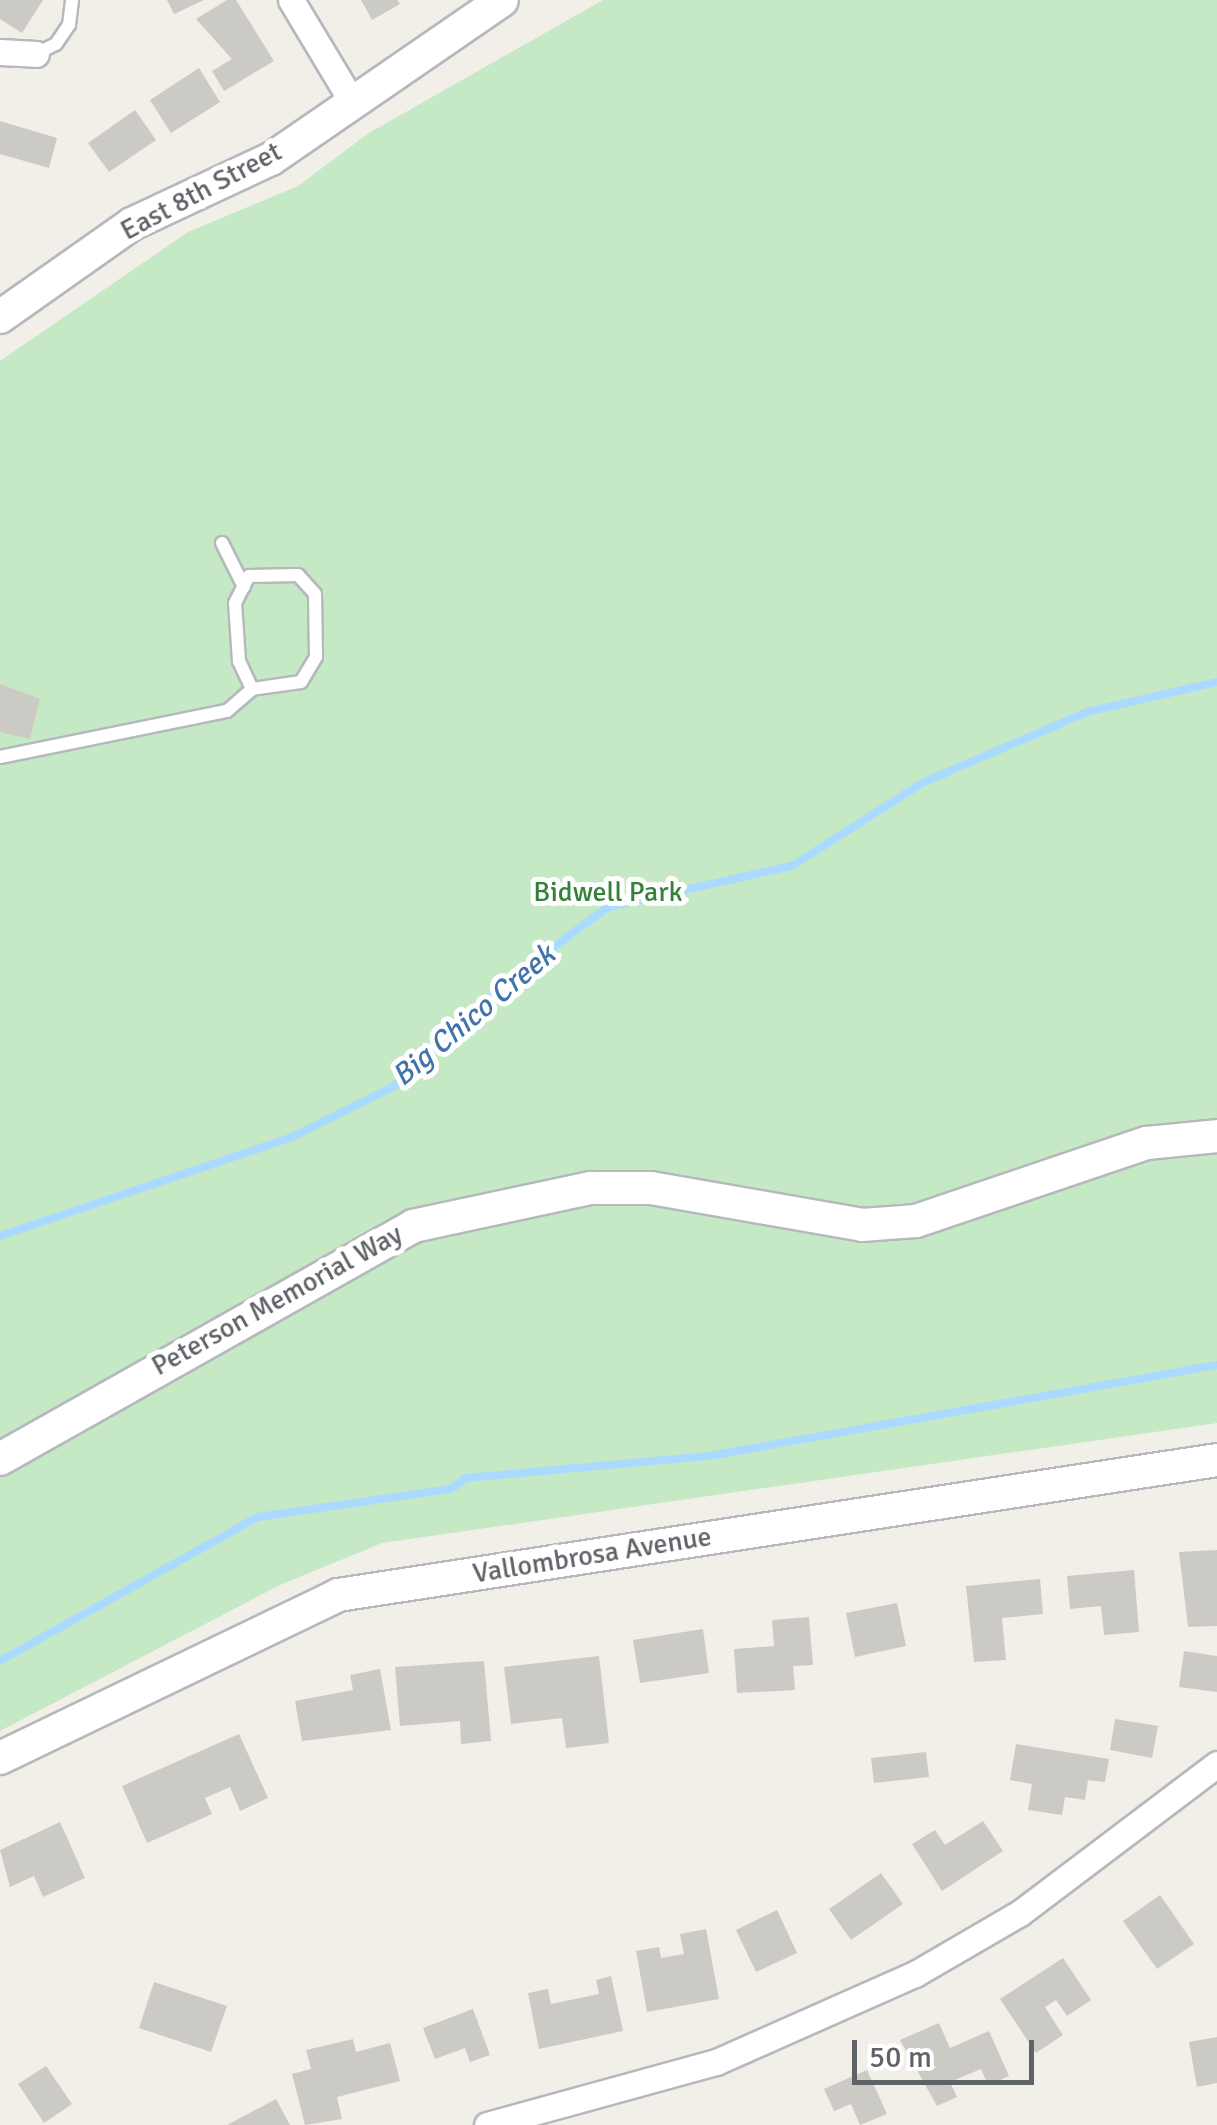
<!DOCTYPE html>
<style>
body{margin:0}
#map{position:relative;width:1217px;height:2125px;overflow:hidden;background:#f1efe8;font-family:Signika,sans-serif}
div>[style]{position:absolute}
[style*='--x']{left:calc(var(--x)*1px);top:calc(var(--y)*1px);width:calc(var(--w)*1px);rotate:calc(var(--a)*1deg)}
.green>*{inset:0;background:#c5e8c5}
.stream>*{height:8px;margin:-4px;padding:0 4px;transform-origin:4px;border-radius:4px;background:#aadaff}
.building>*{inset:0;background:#cccac5}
.roads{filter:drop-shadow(2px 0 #b5b8bc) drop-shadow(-2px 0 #b5b8bc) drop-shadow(0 2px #b5b8bc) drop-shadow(0 -2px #b5b8bc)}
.service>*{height:12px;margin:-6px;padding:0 6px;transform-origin:6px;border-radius:6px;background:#fff}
.minor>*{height:25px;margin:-12.5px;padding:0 12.5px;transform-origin:12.5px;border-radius:12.5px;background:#fff}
.tertiary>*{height:32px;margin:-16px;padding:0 16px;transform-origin:16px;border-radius:16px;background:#fff}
span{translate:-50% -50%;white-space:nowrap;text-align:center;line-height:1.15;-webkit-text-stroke:10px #fff;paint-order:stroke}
.street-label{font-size:28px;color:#5f6368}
.park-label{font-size:28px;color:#348238}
.water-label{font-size:30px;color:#4174aa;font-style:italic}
.scale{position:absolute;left:852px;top:2040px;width:182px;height:45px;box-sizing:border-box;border:5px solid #5f6368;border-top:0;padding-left:12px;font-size:30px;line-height:35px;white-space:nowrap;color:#5f6368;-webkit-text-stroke:8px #fff;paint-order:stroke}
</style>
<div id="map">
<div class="green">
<div style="clip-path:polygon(603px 0,1217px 0,1217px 1423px,382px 1543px,280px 1585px,0 1731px,0 361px,188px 232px,298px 186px,369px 133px)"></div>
</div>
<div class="stream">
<div style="--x:0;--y:1236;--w:308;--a:-18.7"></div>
<div style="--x:292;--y:1137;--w:113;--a:-26.3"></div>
<div style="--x:393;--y:1087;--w:158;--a:-42.7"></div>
<div style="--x:509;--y:980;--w:123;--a:-36.4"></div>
<div style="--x:608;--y:907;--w:189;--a:-12.6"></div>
<div style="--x:792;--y:866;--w:156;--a:-32.5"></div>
<div style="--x:924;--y:782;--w:177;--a:-23.2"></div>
<div style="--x:1087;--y:712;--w:133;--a:-13"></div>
<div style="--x:0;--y:1661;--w:295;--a:-29.2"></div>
<div style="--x:258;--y:1517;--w:195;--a:-8.3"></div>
<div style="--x:451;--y:1489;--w:19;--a:-36"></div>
<div style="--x:466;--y:1478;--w:244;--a:-5.2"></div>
<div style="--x:709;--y:1456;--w:516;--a:-10.16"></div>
</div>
<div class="building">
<div style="clip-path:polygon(0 0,43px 0,22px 33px,0 19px)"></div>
<div style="clip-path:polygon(167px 0,204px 0,174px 14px)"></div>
<div style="clip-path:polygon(227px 0,236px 0,274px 61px,224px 91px,212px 71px,232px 59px,196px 19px)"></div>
<div style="clip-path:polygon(361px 0,397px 0,400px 4px,372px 20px)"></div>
<div style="clip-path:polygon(199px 68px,220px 102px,171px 133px,150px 100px)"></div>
<div style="clip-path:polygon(135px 110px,156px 140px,109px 172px,88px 143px)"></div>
<div style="clip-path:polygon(0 121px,57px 138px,49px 168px,0 154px)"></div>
<div style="clip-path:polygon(0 684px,40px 699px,30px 739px,0 732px)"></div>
<div style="clip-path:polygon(1217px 1550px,1217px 1626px,1188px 1627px,1179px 1552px)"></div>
<div style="clip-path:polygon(1134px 1570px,1139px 1632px,1104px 1635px,1101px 1606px,1070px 1609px,1067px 1576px)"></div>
<div style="clip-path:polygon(1040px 1579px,1043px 1614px,1002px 1618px,1006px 1660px,974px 1662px,966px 1586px)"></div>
<div style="clip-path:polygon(897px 1603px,906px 1646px,855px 1657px,846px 1613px)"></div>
<div style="clip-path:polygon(809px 1617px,813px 1665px,793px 1666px,795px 1690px,737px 1693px,734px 1649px,774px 1646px,772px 1620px)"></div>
<div style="clip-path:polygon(703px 1629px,709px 1673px,640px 1683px,633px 1640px)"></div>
<div style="clip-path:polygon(1184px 1651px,1217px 1656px,1217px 1692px,1179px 1687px)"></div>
<div style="clip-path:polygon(599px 1656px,609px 1743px,566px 1748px,562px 1718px,511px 1724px,504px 1667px)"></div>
<div style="clip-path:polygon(484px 1661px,491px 1741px,461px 1744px,460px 1721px,400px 1726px,395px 1667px)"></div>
<div style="clip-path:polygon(380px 1669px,391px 1730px,302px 1741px,295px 1701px,353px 1690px,350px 1675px)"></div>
<div style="clip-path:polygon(1115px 1719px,1158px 1726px,1152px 1758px,1110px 1750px)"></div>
<div style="clip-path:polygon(239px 1734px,268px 1798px,240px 1811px,230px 1787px,205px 1798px,212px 1814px,147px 1843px,122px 1786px)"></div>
<div style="clip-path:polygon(1016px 1744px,1109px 1759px,1105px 1782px,1088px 1780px,1085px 1800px,1065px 1797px,1062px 1815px,1028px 1810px,1032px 1784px,1010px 1780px)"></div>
<div style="clip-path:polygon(926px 1752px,929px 1777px,874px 1783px,871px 1758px)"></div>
<div style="clip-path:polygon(983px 1821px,1003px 1851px,942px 1891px,912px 1844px,935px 1830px,945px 1845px)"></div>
<div style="clip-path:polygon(60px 1822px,85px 1878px,43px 1897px,34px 1876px,10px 1887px,0 1850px)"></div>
<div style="clip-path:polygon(881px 1873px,903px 1904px,851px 1940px,829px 1909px)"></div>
<div style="clip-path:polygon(1160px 1895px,1194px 1944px,1157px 1969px,1123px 1921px)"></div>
<div style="clip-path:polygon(777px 1910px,797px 1953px,756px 1972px,736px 1930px)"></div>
<div style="clip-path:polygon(706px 1929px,719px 1999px,647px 2012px,636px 1951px,659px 1947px,661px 1958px,684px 1954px,680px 1934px)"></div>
<div style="clip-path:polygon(1063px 1958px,1091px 2000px,1067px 2016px,1056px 2000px,1045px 2007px,1063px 2035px,1036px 2053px,1000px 1999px)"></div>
<div style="clip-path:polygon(611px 1976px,623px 2031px,539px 2049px,528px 1993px,548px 1989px,551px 2004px,599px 1994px,596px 1980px)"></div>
<div style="clip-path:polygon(154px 1982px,227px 2006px,211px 2052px,139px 2028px)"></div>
<div style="clip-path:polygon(473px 2009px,490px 2055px,470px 2062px,465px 2048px,435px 2059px,423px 2028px)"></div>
<div style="clip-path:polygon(939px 2023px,950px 2048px,989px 2031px,1009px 2076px,988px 2085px,981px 2069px,950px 2082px,957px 2097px,937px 2106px,900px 2040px)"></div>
<div style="clip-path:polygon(1217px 2037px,1217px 2083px,1197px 2087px,1189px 2042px)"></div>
<div style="clip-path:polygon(353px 2039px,356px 2052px,390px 2043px,400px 2081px,337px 2097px,342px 2119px,305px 2125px,292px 2074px,311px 2069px,306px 2050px)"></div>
<div style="clip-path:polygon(46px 2066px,72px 2104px,44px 2123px,18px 2084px)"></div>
<div style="clip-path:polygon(867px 2070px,887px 2114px,860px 2125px,851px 2104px,834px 2111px,824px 2089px)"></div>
<div style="clip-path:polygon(276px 2099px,290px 2125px,227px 2125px)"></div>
</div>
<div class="roads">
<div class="service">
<div style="--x:36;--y:54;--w:22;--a:-27"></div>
<div style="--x:56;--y:44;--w:23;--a:-56"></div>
<div style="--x:69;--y:25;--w:25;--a:-83"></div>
<div style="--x:222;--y:543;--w:49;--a:63.4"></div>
<div style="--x:298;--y:575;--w:25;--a:48"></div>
<div style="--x:315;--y:594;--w:63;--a:89.1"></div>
<div style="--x:316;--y:657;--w:29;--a:121"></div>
<div style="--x:301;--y:682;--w:49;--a:171.9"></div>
<div style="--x:252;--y:689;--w:31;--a:-115"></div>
<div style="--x:239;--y:661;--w:58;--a:-93.9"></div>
<div style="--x:235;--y:603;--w:30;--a:-63"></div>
<div style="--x:249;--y:576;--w:49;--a:-1.2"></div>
<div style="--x:0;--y:757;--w:232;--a:-11.5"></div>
<div style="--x:227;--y:711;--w:33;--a:-41"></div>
</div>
<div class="minor">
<div style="--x:291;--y:0;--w:117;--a:59"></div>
<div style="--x:0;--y:52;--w:36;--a:3"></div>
<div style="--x:487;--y:2125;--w:238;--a:-15.4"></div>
<div style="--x:716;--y:2062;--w:218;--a:-23.9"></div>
<div style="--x:915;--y:1974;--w:121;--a:-30.2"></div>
<div style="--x:1020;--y:1913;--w:247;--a:-37.1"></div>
</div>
<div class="tertiary">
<div style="--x:0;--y:317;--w:161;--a:-35.2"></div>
<div style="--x:132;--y:224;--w:153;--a:-25.1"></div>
<div style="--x:271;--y:159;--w:280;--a:-34.5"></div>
<div style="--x:0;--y:1459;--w:474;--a:-29.4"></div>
<div style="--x:413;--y:1226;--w:182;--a:-12.1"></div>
<div style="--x:591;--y:1188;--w:60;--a:0"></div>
<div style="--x:651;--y:1188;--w:214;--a:9.9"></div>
<div style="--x:862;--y:1225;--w:54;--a:-4.2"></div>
<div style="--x:916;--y:1221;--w:244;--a:-18.7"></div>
<div style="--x:1147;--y:1143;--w:70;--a:-5.7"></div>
<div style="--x:0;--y:1758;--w:375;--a:-25.7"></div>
<div style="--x:338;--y:1595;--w:889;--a:-8.73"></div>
</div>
</div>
<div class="street-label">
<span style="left:201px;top:191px;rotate:-28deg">East 8th Street</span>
<span style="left:277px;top:1300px;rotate:-29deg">Peterson Memorial Way</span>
<span style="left:592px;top:1555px;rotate:-9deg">Vallombrosa Avenue</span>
</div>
<div class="park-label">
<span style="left:608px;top:892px">Bidwell Park</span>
</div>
<div class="water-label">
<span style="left:474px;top:1016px;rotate:-40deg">Big Chico Creek</span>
</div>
<div class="scale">50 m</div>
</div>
